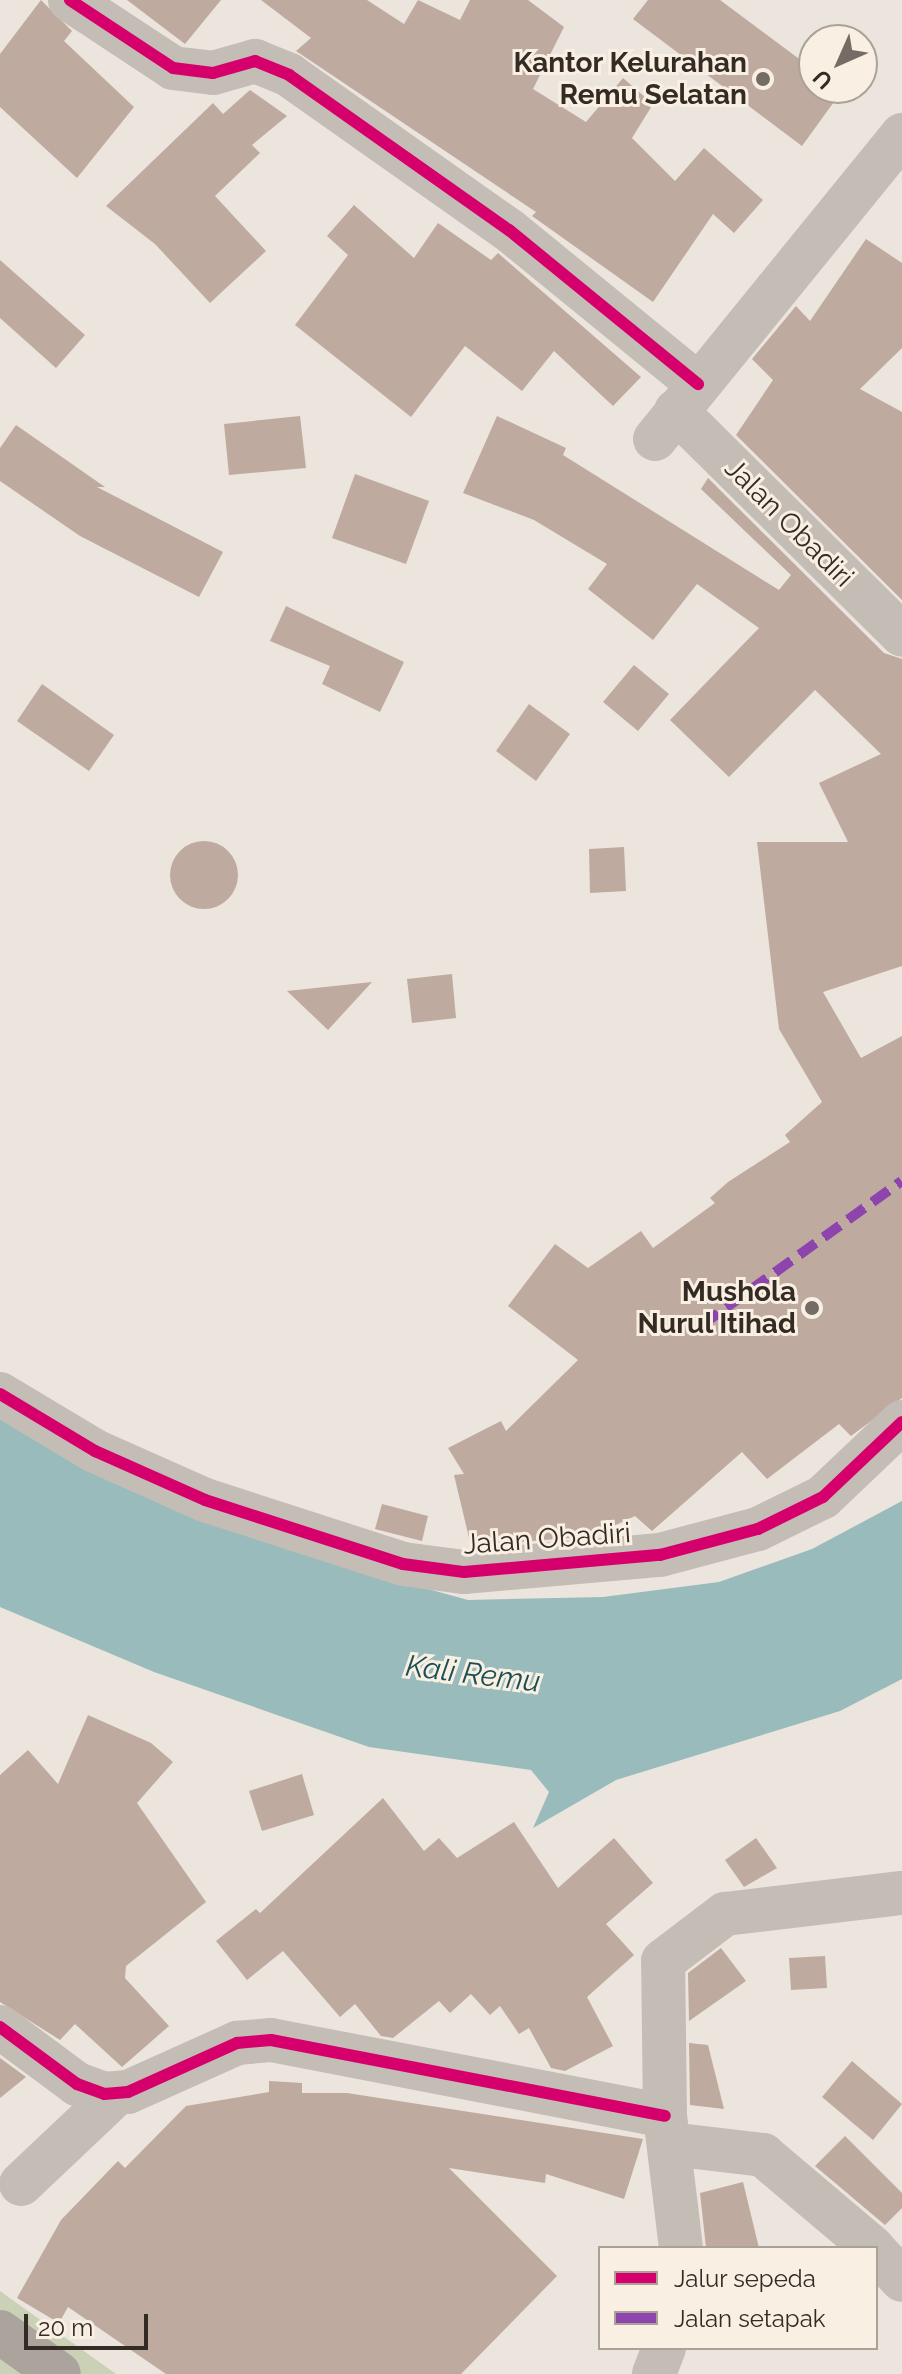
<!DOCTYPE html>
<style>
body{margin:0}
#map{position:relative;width:902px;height:2374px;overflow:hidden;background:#ebe5dd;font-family:Raleway,sans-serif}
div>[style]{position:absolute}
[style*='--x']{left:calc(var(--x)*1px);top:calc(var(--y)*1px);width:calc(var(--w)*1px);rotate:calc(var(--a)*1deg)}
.green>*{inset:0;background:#cbd1b6}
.water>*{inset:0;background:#99bbbc}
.building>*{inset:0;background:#bfaa9f}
.round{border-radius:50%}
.minor>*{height:44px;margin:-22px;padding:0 22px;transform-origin:22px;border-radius:22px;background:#c4bdb6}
.highway>*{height:44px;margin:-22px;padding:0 22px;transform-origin:22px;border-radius:22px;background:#aaa49d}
.quiet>*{height:10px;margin-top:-5px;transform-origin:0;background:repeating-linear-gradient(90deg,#8e44ad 0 20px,transparent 0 30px)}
.cycleway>*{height:12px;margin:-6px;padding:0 6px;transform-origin:6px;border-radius:6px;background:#d6006c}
.dots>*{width:22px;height:22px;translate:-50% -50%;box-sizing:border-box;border:4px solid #f9f0e3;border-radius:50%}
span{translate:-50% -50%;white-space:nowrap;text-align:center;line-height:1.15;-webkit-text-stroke:6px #f9f0e3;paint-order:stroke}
.poi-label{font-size:28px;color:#342b25;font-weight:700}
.right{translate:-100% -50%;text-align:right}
.street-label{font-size:28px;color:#342b25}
.water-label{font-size:30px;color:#1b4f56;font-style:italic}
.legend{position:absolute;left:598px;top:2246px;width:280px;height:104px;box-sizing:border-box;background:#f9f0e3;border:2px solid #aaa197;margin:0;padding:10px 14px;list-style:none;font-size:24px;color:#342b25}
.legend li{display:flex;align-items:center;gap:16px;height:40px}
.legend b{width:40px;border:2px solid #aaa197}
.north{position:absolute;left:798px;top:24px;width:80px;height:80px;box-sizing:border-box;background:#f9f0e3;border:2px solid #aaa197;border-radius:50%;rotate:225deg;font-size:22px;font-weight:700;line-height:32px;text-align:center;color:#342b25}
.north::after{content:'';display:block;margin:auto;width:28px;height:36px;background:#746c65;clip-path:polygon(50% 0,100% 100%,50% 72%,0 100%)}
.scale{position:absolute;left:24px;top:2314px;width:124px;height:36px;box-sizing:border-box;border:4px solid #342b25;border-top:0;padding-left:10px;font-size:24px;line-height:28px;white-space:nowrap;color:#342b25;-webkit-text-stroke:6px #f9f0e3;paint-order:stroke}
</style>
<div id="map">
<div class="green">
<div style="clip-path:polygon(0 2291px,116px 2374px,0 2374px)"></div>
</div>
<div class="water">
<div style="clip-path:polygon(0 1415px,330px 1562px,468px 1600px,603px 1597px,719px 1582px,812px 1549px,902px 1501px,902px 1679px,840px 1711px,616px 1780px,533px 1828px,549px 1792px,531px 1770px,369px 1747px,154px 1672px,0 1607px)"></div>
</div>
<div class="building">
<div style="clip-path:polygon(41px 0,72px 31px,64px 41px,134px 107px,77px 178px,0 107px,0 54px)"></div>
<div style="clip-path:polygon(127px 0,221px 0,185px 44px)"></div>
<div style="clip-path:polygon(261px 0,367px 0,404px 24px,418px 0,460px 20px,470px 0,528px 0,564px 27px,533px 89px,586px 122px,623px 78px,653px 104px,632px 138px,675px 181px,704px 148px,763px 200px,734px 233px,713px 214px,653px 302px,532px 216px,536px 212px,296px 51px,311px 38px)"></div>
<div style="clip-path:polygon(648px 0,720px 0,814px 70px,814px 88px,844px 88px,802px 146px,633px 19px)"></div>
<div style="clip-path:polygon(250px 90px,287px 116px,252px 145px,260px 153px,215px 196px,266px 251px,210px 303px,155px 244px,106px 206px,213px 103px,223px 114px)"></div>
<div style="clip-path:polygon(354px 205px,414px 258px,438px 223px,491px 260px,498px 253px,641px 377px,613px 406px,554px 351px,522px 391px,465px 346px,411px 417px,295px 325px,348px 255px,327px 236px)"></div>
<div style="clip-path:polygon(866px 239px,902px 263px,902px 348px,860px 389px,902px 412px,902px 600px,736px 435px,773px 380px,752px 359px,796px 306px,810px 321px)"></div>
<div style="clip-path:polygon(0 260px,85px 335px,56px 368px,0 318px)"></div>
<div style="clip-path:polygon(300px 416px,306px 468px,229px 475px,224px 424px)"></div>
<div style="clip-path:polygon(497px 416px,566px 448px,563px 455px,779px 590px,791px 575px,701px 489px,708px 478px,884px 653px,902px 659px,902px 966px,823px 992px,861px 1058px,902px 1036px,902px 1398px,851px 1436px,839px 1424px,767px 1479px,742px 1452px,652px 1531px,635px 1516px,592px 1536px,471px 1546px,454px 1475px,464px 1474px,448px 1448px,501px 1421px,506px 1431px,578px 1360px,508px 1306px,555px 1244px,588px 1268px,641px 1231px,653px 1248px,715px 1203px,710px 1198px,728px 1182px,790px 1142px,785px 1135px,822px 1102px,779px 1029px,757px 842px,848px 842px,819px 783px,881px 754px,815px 690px,729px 777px,670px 720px,759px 628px,697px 584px,653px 640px,588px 589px,607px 564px,534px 520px,463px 493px)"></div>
<div style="clip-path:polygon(16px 425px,105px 487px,97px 487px,223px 552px,199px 597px,80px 536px,0 481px,0 448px)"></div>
<div style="clip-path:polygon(355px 474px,429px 501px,406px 564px,332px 538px)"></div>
<div style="clip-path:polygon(286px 606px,404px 662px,380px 712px,322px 684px,330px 666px,270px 641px)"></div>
<div style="clip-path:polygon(634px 665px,669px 694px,638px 731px,603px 702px)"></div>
<div style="clip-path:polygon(42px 684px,114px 735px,89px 771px,17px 721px)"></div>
<div style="clip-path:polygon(529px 704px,570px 734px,536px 781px,496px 751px)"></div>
<div class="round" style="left:170px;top:841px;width:68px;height:68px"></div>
<div style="clip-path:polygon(624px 847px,626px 891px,590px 893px,589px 849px)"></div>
<div style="clip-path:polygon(452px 974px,456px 1018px,412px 1023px,407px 979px)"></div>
<div style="clip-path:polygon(372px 982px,328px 1030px,287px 991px)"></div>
<div style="clip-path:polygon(382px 1504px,428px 1516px,422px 1541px,375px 1529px)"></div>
<div style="clip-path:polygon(88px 1715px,151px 1743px,173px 1762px,137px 1803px,206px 1902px,126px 1966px,125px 1978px,169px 2026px,122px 2067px,75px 2024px,60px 2040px,0 2002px,0 1775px,28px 1750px,58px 1784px)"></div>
<div style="clip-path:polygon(302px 1774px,314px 1815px,262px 1831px,249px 1791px)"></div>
<div style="clip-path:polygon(383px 1798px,424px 1851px,439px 1838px,457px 1858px,514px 1822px,558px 1888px,614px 1838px,653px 1883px,606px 1924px,634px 1955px,587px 1997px,613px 2046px,565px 2071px,551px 2068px,529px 2028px,519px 2034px,500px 2006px,490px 2015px,471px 1994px,450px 2013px,439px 2001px,393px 2038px,381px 2036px,355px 2004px,340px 2017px,283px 1951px,247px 1980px,216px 1941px,256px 1909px,260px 1913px)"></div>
<div style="clip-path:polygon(756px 1838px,777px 1868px,744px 1887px,725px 1860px)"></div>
<div style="clip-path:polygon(721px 1948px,746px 1981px,689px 2021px,688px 1973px)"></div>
<div style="clip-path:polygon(825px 1956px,827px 1988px,791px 1990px,789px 1958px)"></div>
<div style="clip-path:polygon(689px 2043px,708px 2045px,724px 2109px,690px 2105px)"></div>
<div style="clip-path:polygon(0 2058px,26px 2077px,0 2098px)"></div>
<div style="clip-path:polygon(852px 2061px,902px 2104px,873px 2140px,822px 2097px)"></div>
<div style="clip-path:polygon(269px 2081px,302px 2083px,302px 2093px,347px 2093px,643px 2139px,624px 2199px,546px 2174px,545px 2183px,449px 2168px,557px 2276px,461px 2374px,166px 2374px,68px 2307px,59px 2323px,17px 2298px,61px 2220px,118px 2161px,125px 2168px,186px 2106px,269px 2092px)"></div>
<div style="clip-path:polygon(845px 2136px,902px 2193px,902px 2208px,885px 2225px,815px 2166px)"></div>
<div style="clip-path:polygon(743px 2182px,759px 2248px,706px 2248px,700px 2193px)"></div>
</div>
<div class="minor">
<div style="--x:70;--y:0;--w:123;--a:33.4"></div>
<div style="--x:173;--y:68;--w:40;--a:7.1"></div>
<div style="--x:213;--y:73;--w:44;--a:-15.9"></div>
<div style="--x:255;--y:61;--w:37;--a:22"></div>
<div style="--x:289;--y:75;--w:269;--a:35.2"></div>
<div style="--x:509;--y:230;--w:244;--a:39.2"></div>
<div style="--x:676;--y:411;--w:318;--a:44.7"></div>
<div style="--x:655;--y:439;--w:392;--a:-50.9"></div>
<div style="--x:0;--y:1394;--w:111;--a:31"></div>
<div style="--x:95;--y:1451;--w:120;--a:24"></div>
<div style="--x:205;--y:1500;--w:208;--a:17.9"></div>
<div style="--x:403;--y:1564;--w:62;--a:7.5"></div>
<div style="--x:464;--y:1572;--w:197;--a:-5"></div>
<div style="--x:660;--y:1555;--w:101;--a:-14.9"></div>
<div style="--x:758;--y:1529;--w:72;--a:-26.2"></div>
<div style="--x:823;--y:1497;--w:109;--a:-43.5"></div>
<div style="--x:0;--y:2027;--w:96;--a:36.5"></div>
<div style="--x:77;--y:2084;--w:29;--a:20"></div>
<div style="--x:104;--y:2094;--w:24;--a:-5"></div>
<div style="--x:128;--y:2092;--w:120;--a:-24.2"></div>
<div style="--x:237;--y:2043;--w:34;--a:-5"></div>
<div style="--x:271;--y:2040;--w:401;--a:10.9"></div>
<div style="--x:670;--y:2144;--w:94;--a:6.7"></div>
<div style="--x:763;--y:2155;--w:144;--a:40.2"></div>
<div style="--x:21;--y:2184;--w:129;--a:-43.4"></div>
<div style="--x:681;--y:2248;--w:133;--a:-96.9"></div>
<div style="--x:665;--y:2116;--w:155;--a:-90.7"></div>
<div style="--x:663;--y:1961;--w:78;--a:-37.2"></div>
<div style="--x:725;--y:1914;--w:178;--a:-6.8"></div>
<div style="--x:876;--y:2252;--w:38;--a:47"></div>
<div style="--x:654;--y:2374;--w:28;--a:-69"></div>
</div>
<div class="highway">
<div style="--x:0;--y:2332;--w:72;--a:35.4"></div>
</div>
<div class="quiet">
<div style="--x:702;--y:1325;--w:246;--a:-35.8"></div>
</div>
<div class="cycleway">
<div style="--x:70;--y:0;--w:123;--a:33.4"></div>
<div style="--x:173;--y:68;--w:40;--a:7.1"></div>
<div style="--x:213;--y:73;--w:44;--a:-15.9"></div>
<div style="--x:255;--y:61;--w:37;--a:22"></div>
<div style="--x:289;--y:75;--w:269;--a:35.2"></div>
<div style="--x:509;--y:230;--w:244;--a:39.2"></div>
<div style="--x:0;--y:1394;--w:111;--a:31"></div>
<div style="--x:95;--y:1451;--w:120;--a:24"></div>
<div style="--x:205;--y:1500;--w:208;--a:17.9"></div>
<div style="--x:403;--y:1564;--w:62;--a:7.5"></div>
<div style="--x:464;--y:1572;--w:197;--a:-5"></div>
<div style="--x:660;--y:1555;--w:101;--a:-14.9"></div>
<div style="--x:758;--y:1529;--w:72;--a:-26.2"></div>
<div style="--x:823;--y:1497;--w:109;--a:-43.5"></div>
<div style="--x:0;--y:2027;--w:96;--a:36.5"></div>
<div style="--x:77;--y:2084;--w:29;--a:20"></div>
<div style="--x:104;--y:2094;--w:24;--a:-5"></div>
<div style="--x:128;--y:2092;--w:120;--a:-24.2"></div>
<div style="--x:237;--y:2043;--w:34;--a:-5"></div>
<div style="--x:271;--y:2040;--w:401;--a:10.9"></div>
</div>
<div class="dots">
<div style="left:763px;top:79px;background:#746c65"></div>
<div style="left:812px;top:1308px;background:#746c65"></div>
</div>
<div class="poi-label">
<span class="right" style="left:747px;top:79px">Kantor Kelurahan<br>Remu Selatan</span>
<span class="right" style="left:796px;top:1308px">Mushola<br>Nurul Itihad</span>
</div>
<div class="street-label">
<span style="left:789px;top:523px;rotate:45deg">Jalan Obadiri</span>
<span style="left:547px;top:1539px;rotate:-4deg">Jalan Obadiri</span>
</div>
<div class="water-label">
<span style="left:473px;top:1674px;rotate:7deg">Kali Remu</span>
</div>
<ul class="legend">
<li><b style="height:10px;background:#d6006c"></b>Jalur sepeda</li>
<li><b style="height:10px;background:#8e44ad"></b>Jalan setapak</li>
</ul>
<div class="north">U</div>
<div class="scale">20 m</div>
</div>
